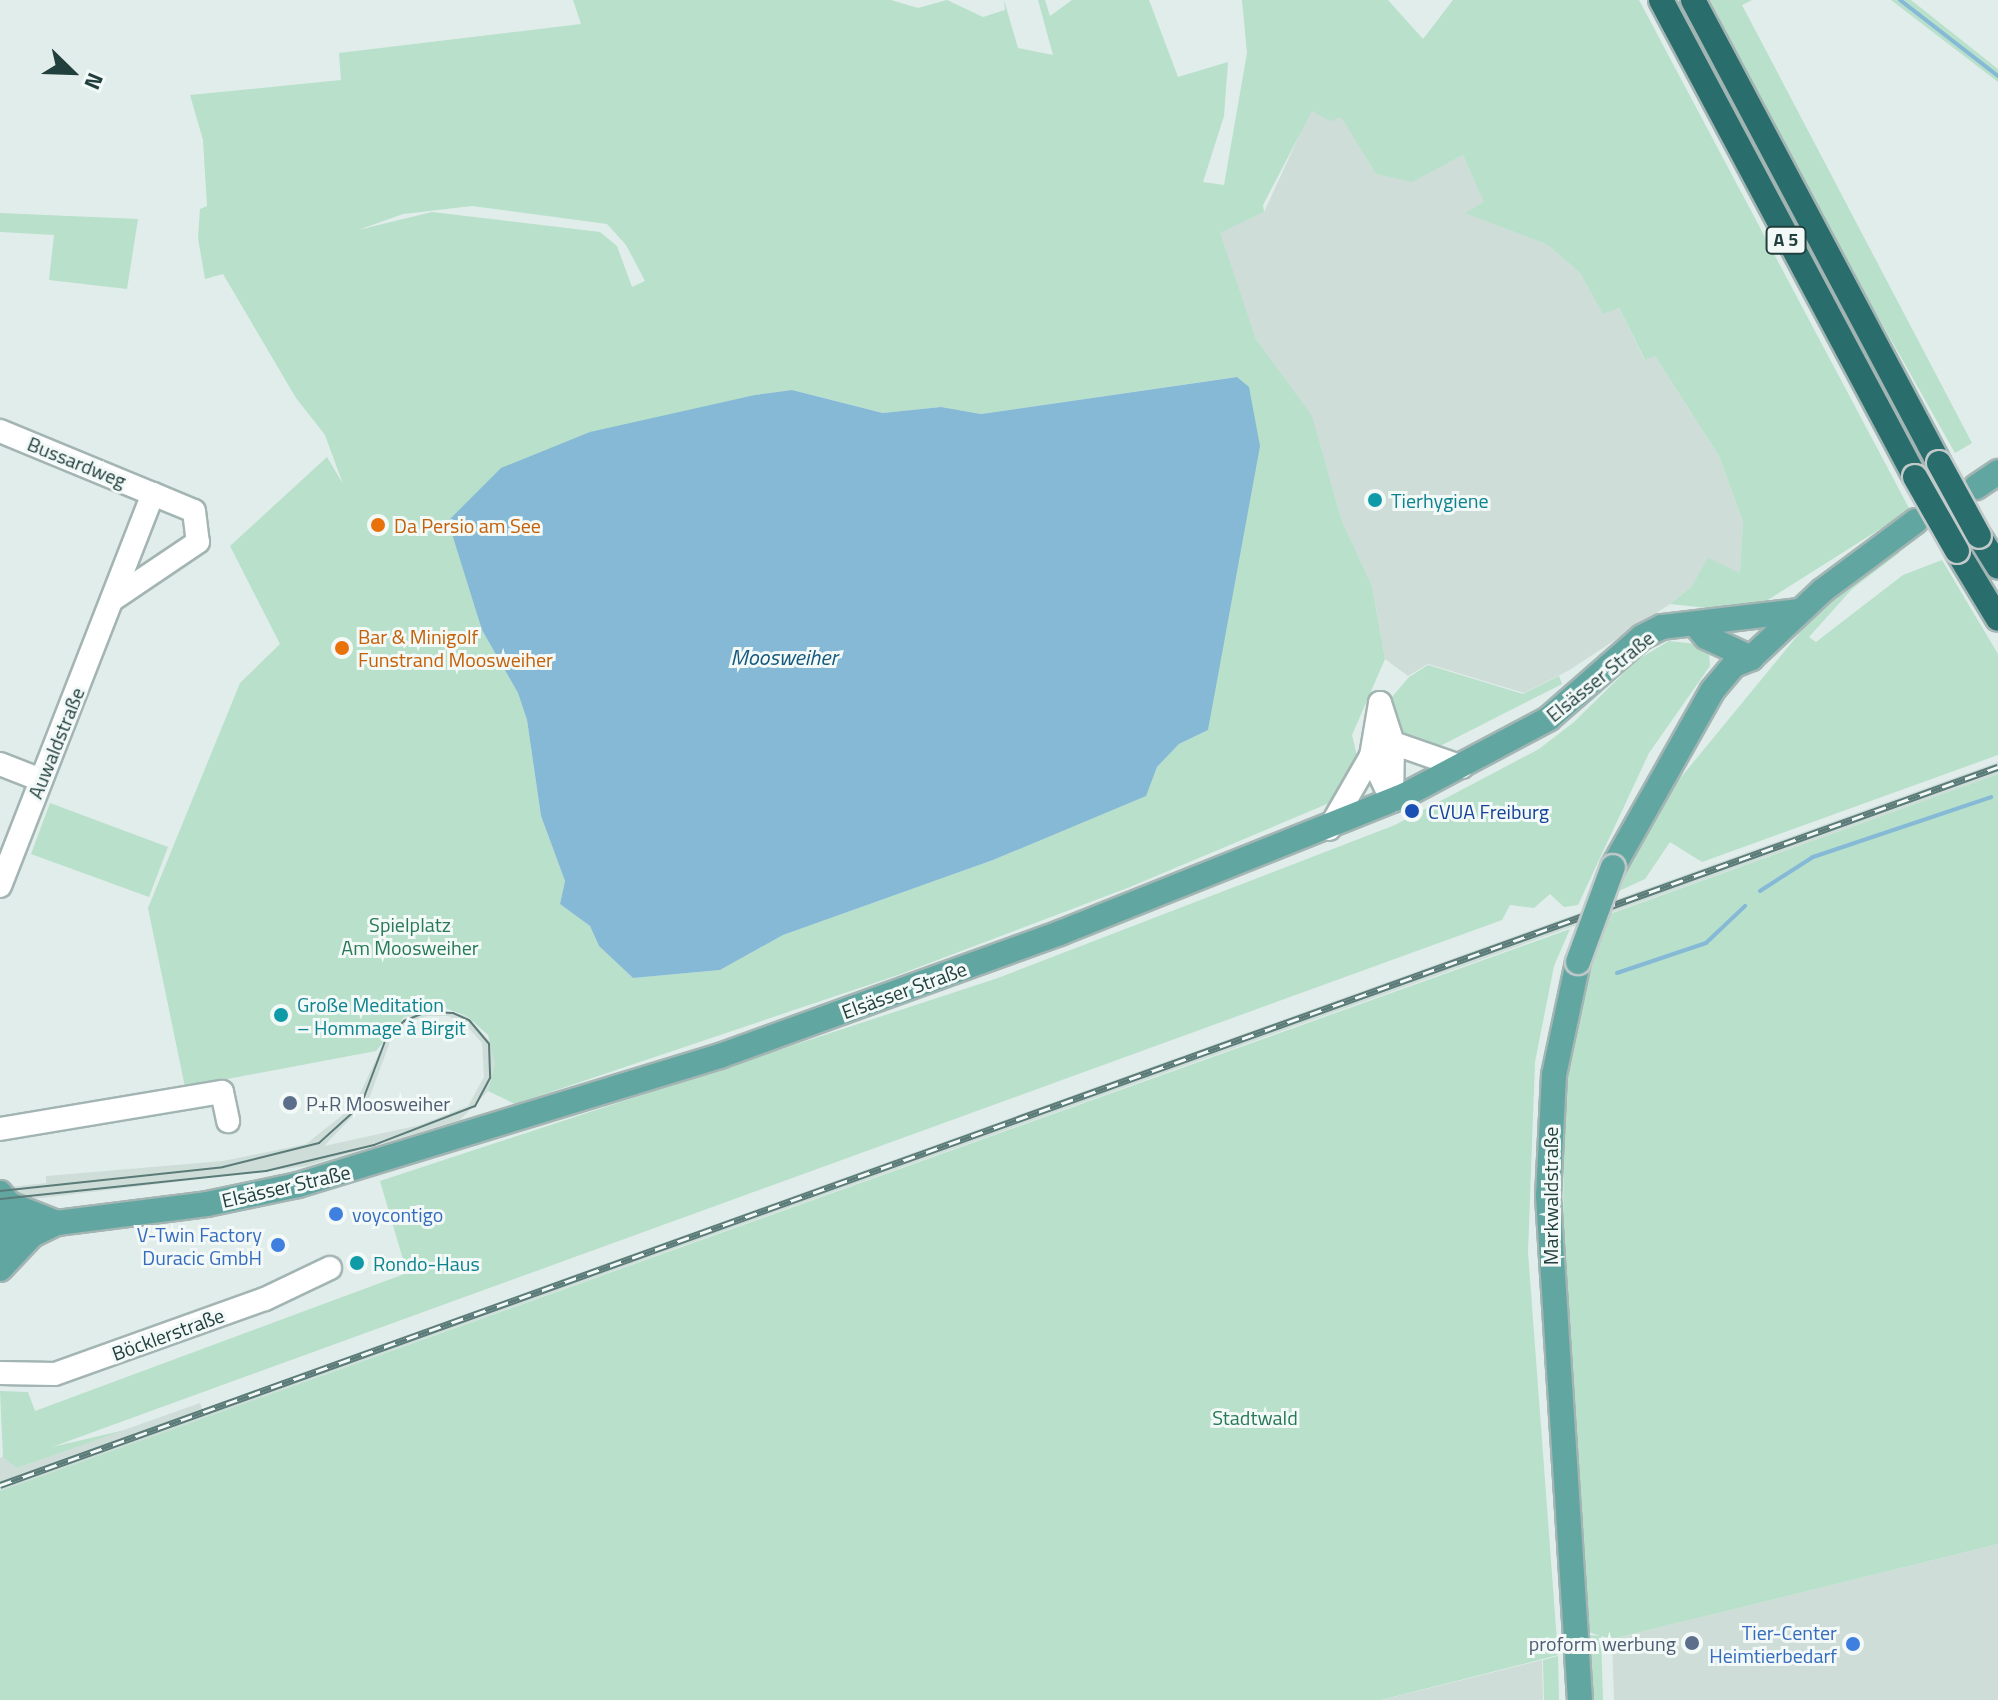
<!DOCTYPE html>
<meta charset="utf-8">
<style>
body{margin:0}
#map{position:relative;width:1998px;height:1700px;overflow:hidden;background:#e1edea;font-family:"Titillium Web",sans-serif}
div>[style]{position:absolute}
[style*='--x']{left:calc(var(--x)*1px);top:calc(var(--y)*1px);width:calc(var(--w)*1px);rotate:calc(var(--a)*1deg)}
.built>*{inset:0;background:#cfddd9}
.green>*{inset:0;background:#b8e0cb}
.water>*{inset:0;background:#85b9d6}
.stream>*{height:4px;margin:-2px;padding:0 2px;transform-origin:2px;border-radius:2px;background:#85b9d6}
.roads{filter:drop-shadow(2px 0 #a3b5b3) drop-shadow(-2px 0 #a3b5b3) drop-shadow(0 2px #a3b5b3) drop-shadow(0 -2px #a3b5b3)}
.minor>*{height:22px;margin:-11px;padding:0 11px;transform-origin:11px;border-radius:11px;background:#fff}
.major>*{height:24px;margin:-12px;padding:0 12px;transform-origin:12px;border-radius:12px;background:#62a6a2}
.highway>*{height:24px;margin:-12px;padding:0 12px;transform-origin:12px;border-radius:12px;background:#296d6d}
.tram>*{height:2px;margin:-1px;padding:0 1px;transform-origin:1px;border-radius:1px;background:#5a7b78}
.rail>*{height:7px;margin-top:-3.5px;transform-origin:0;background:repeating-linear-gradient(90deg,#f2f9f7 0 12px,#5a7b78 0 24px);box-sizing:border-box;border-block:2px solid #5a7b78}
.bridges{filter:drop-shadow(2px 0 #c1c9c9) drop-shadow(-2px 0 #c1c9c9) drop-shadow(0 2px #c1c9c9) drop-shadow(0 -2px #c1c9c9)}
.major-bridge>*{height:24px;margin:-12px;padding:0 12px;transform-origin:12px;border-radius:12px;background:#62a6a2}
.highway-bridge>*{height:24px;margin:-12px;padding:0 12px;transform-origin:12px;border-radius:12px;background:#296d6d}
.dots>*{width:22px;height:22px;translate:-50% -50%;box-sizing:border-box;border:4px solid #f2f9f7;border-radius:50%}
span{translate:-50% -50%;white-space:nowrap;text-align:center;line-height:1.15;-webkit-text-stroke:6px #f2f9f7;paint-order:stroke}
.shield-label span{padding:2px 6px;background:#f2f9f7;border:2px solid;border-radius:6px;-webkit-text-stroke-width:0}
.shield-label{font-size:18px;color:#203f3d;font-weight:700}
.street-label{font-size:20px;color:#203f3d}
.culture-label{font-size:20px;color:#0d838f}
.left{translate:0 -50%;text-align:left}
.food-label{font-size:20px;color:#c56008}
.transit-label{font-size:20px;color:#164399}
.park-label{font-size:20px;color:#277957}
.service-label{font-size:20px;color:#4e5e75}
.right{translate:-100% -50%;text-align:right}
.shop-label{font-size:20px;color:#366cbe}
.water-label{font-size:22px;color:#15597f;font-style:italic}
.north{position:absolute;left:32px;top:32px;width:80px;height:80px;-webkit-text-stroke:6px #f2f9f7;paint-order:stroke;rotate:113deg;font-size:22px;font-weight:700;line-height:32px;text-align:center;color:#203f3d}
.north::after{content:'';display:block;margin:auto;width:28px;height:36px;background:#203f3d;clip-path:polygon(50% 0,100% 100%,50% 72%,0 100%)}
</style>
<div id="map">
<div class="built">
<div style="clip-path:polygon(1311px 110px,1341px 116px,1376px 174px,1412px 181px,1463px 155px,1485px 202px,1466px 213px,1548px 245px,1580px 273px,1603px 313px,1619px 308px,1644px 359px,1655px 356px,1719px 456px,1743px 522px,1740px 573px,1708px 559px,1691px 587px,1670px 604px,1568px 671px,1524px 693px,1428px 664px,1408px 676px,1385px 659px,1372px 586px,1342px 521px,1312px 417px,1256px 339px,1219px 233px,1264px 212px)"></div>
<div style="clip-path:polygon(1998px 762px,1998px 774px,0 1491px,0 1458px,6px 1455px,17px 1468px,200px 1403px,202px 1409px)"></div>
<div style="clip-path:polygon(evenodd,431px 1008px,467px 1016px,492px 1044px,495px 1063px,488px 1091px,460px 1120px,307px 1166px,0 1203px,0 1188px,46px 1183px,46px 1176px,223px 1161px,306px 1144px,354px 1106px,391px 1028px,413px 1012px,431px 1008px,427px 1016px,448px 1016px,465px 1024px,482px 1043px,484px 1077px,468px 1106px,420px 1125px,324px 1146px,369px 1099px,391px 1039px,407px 1022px,427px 1016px)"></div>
<div style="clip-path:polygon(1998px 1544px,1998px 1700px,1614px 1700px,1612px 1639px)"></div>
<div style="clip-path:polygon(1542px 1660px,1543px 1700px,1382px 1700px)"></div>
</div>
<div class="green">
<div style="clip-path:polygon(evenodd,573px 0,891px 0,918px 8px,947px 0,983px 17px,1005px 10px,1004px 0,1018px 48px,1053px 55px,1038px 0,1045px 0,1050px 16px,1072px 0,1149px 0,1178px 77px,1228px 62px,1224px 116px,1203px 182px,1224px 185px,1247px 53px,1242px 0,1388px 0,1423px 39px,1453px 0,1639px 0,1910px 510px,1760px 605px,1736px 611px,1670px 604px,1691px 587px,1708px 558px,1740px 573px,1743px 522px,1719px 456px,1655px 356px,1645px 360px,1619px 308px,1603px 314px,1580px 273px,1548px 245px,1465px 213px,1484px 202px,1463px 155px,1412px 182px,1376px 174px,1341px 117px,1330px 121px,1312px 111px,1263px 205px,1264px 212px,1220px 233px,1256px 339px,1312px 416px,1342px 521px,1372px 586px,1385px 659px,1352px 735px,1358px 760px,1334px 801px,1130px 887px,898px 975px,515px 1104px,488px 1091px,495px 1063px,488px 1035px,467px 1016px,442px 1007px,404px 1017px,376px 1051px,185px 1087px,148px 908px,240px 683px,280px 644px,230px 546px,327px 457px,343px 484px,325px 435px,296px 398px,223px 274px,205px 279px,198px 238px,200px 209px,207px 206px,203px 140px,190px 95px,341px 80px,339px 53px,581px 24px,573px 0,472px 206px,607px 224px,626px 245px,645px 281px,632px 287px,617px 246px,600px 232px,432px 212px,358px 230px,403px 214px,472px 206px,573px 0,1236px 377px,1208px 730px,1179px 744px,1157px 767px,1145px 796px,993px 860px,783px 935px,720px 970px,633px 978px,599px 946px,590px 926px,560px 904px,565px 881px,541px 816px,527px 720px,518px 693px,482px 630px,469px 581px,729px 403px,755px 395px,792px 390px,884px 413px,941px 407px,981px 414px,1236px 377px)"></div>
<div style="clip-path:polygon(1710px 0,1752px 0,1742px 5px,1972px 443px,1955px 453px,1806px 189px)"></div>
<div style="clip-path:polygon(1891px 0,1911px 0,1998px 69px,1998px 82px)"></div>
<div style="clip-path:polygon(0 213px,138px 219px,127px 289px,49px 280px,54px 235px,0 232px)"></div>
<div style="clip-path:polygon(1903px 540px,1899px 553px,1852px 589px,1809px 637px,1816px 642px,1903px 575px,1942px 560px,1998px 654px,1998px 755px,1702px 862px,1670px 842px,1645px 879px,1619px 891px,1627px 866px,1673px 787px,1802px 630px,1798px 627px)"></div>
<div style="clip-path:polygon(1669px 641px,1697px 644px,1709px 652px,1710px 666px,1649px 753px,1578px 905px,1564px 907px,1550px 894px,1534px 908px,1510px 905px,1502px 920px,52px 1447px,125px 1430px,17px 1468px,3px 1457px,0 1391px,28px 1392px,35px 1411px,407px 1273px,380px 1181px,998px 978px,1395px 825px,1539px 749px,1574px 722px,1637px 660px)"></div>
<div style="clip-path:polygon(1428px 665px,1523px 694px,1559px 676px,1562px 684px,1442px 745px,1427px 744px,1404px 738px,1391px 712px,1392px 697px,1409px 677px)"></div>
<div style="clip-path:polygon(1998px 774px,1998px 1544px,1612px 1639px,1601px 1636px,1603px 1700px,1590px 1700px,1588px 1635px,1600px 1636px,1589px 1632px,1563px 1248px,1564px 1091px,1588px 968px,1607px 915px)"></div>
<div style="clip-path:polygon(50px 803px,168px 847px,149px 897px,31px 854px)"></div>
<div style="clip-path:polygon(1570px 929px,1554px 966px,1535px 1062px,1528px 1252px,1558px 1655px,1381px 1700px,0 1700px,0 1491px)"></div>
<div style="clip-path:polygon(1558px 1656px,1559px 1700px,1544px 1700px,1543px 1660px)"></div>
</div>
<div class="water">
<div style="clip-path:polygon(1237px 377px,1249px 387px,1260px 446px,1208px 730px,1179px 744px,1157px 767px,1146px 796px,993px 860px,783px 935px,720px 970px,633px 978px,599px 946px,590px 926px,560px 904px,565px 881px,541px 816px,527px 720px,518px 693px,482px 630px,448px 521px,501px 468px,590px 432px,755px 395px,792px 390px,883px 413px,941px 407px,981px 414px)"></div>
</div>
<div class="stream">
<div style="--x:1900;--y:0;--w:124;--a:37.8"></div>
<div style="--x:1760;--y:891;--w:63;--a:-32.7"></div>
<div style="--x:1813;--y:857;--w:188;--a:-18.6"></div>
<div style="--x:1617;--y:973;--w:94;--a:-18.6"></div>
<div style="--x:1706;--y:943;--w:54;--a:-43.5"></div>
</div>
<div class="roads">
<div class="minor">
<div style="--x:0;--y:431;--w:165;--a:22.4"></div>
<div style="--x:1380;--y:703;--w:54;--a:99.6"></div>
<div style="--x:1371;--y:756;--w:50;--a:65"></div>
<div style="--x:1380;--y:703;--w:42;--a:72"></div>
<div style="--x:1393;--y:743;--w:56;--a:91"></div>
<div style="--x:1393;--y:743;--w:73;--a:19.2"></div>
<div style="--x:0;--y:764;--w:44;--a:21.3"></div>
<div style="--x:1329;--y:829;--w:84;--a:-60.1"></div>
<div style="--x:0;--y:886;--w:421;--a:-68.7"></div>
<div style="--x:153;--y:494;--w:44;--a:22.5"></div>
<div style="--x:194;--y:511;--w:31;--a:83"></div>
<div style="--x:198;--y:542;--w:104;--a:146"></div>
<div style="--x:0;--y:1129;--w:225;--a:-9.5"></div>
<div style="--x:222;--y:1092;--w:30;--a:78"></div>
<div style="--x:0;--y:1373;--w:55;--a:1"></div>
<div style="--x:55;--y:1374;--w:223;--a:-19.7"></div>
<div style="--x:265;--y:1299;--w:72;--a:-25.5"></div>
</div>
<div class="major">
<div style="--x:1976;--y:487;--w:27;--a:-34"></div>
<div style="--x:1695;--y:624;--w:17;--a:50"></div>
<div style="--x:1706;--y:637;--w:50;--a:25"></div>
<div style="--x:1613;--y:867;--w:202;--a:-60.6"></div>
<div style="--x:1712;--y:691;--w:34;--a:-50"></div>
<div style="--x:1734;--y:665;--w:18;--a:-22"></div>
<div style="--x:1751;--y:658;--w:98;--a:-43.3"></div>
<div style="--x:1822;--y:591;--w:117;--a:-36.7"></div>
<div style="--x:1578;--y:962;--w:116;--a:102"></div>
<div style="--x:1554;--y:1075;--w:121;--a:92.8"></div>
<div style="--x:1548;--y:1196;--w:505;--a:86.37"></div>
<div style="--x:0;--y:1193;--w:14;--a:51"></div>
<div style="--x:9;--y:1204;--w:52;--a:21.6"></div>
<div style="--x:0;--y:1221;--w:39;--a:-6"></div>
<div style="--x:0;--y:1239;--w:32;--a:-7"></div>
<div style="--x:32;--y:1235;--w:28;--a:-26"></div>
<div style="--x:57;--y:1223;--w:151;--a:-7.2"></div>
<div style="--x:207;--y:1204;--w:93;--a:-11.8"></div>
<div style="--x:298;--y:1185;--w:441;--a:-17"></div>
<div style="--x:720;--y:1056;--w:362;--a:-19.9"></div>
<div style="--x:1060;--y:933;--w:374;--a:-21.8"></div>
<div style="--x:1407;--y:794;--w:160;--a:-28"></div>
<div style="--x:1548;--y:719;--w:125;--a:-41.1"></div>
<div style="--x:1642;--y:637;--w:22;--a:-27"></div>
<div style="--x:1662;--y:627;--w:137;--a:-6.7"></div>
<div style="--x:0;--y:1269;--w:47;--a:-46.7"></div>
</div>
<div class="highway">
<div style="--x:1661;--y:0;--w:540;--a:61.96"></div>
<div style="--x:1693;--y:0;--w:524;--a:62.02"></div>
<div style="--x:1979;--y:536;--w:36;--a:58"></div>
<div style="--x:1957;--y:551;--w:79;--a:58.9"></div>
</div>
</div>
<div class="tram">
<div style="--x:0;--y:1191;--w:224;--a:-6.1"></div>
<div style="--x:223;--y:1167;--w:99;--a:-14"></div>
<div style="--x:319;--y:1143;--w:57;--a:-42.1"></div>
<div style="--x:361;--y:1105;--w:74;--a:-69.4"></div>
<div style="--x:387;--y:1036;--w:23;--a:-41"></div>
<div style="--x:404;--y:1021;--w:24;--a:-22"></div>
<div style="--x:426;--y:1012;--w:27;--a:2"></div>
<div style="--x:453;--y:1013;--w:17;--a:24"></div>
<div style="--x:469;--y:1020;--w:31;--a:50"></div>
<div style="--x:489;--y:1044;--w:34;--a:88"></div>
<div style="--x:490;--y:1078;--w:32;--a:118"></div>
<div style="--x:475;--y:1106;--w:108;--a:158.9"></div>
<div style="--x:374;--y:1145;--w:111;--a:166.5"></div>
<div style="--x:266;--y:1171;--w:267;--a:174"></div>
</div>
<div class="rail">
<div style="--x:0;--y:1485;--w:2123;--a:-19.77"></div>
</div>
<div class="bridges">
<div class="major-bridge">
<div style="--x:1578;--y:962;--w:101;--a:-69.8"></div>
</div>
<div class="highway-bridge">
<div style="--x:1939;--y:463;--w:83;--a:61.3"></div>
<div style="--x:1915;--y:477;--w:85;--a:60.4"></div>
</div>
</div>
<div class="dots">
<div style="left:1375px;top:500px;background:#0f9aa8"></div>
<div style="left:378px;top:525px;background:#e8710a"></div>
<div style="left:342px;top:648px;background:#e8710a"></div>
<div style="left:1412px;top:811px;background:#1a4fb4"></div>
<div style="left:281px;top:1015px;background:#0f9aa8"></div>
<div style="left:290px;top:1103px;background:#5c6f8a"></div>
<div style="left:336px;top:1214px;background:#3f7fe0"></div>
<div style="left:278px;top:1245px;background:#3f7fe0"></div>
<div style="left:357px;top:1263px;background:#0f9aa8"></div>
<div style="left:1692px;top:1643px;background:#5c6f8a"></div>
<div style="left:1853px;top:1644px;background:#3f7fe0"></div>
</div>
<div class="shield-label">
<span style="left:1786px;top:240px">A 5</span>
</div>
<div class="street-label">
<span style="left:77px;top:462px;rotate:22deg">Bussardweg</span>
<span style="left:1600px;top:676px;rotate:-39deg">Elsässer Straße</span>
<span style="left:56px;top:743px;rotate:-68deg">Auwaldstraße</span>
<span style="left:904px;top:990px;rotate:-20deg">Elsässer Straße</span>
<span style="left:286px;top:1186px;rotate:-13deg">Elsässer Straße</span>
<span style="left:1550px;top:1196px;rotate:-90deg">Markwaldstraße</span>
<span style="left:168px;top:1334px;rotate:-20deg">Böcklerstraße</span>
</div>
<div class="culture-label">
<span class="left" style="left:1391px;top:500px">Tierhygiene</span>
<span class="left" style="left:297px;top:1016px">Große Meditation<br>– Hommage à Birgit</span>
<span class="left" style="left:373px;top:1263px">Rondo-Haus</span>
</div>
<div class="food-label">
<span class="left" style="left:394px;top:525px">Da Persio am See</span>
<span class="left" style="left:358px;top:648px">Bar &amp; Minigolf<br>Funstrand Moosweiher</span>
</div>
<div class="transit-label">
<span class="left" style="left:1428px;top:811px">CVUA Freiburg</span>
</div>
<div class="park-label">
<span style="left:410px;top:936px">Spielplatz<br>Am Moosweiher</span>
<span style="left:1255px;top:1417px">Stadtwald</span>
</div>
<div class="service-label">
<span class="left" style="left:306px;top:1103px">P+R Moosweiher</span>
<span class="right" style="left:1676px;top:1643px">proform werbung</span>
</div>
<div class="shop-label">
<span class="left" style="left:352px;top:1214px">voycontigo</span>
<span class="right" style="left:262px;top:1246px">V-Twin Factory<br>Duracic GmbH</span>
<span class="right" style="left:1837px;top:1644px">Tier-Center<br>Heimtierbedarf</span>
</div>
<div class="water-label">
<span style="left:784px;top:658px">Moosweiher</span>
</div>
<div class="north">N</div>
</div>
